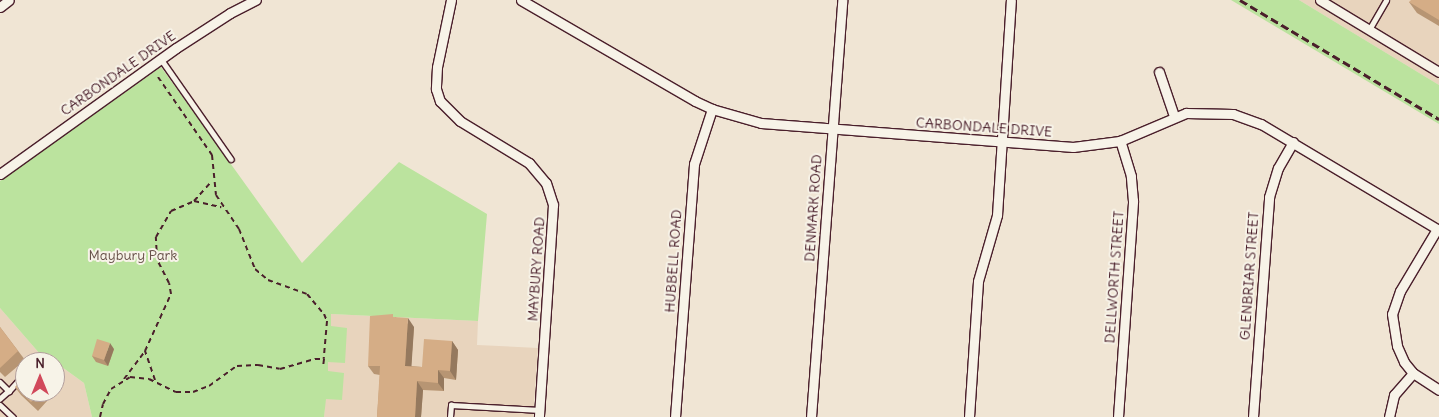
<!DOCTYPE html>
<style>
body{margin:0}
#map{position:relative;width:1439px;height:417px;overflow:hidden;background:#f0e5d4;font-family:Delius,sans-serif}
div>[style]{position:absolute}
[style*='--x']{left:calc(var(--x)*1px);top:calc(var(--y)*1px);width:calc(var(--w)*1px);rotate:calc(var(--a)*1deg)}
.built>*{inset:0;background:#e8d4bd}
.green>*{inset:0;background:#bbe39e}
.path>*{height:2px;margin-top:-1px;transform-origin:0;background:repeating-linear-gradient(90deg,#4a1f2b 0 5px,transparent 0 9px)}
.roads{filter:drop-shadow(1px 0 #4a1f2b) drop-shadow(-1px 0 #4a1f2b) drop-shadow(0 1px #4a1f2b) drop-shadow(0 -1px #4a1f2b)}
.lane>*{height:4.5px;margin:-2.25px;padding:0 2.25px;transform-origin:2.25px;border-radius:2.25px;background:#f7f3e8}
.street>*{height:9px;margin:-4.5px;padding:0 4.5px;transform-origin:4.5px;border-radius:4.5px;background:#f7f3e8}
.rail>*{height:3px;margin-top:-1.5px;transform-origin:0;background:repeating-linear-gradient(90deg,#4a1f2b 0 8px,transparent 0 12px)}
.wall>*{inset:0;background:#b79573}
.shaded-wall>*{inset:0;background:#95795e}
.building>*{inset:0;background:#d5ad86}
span{translate:-50% -50%;white-space:nowrap;text-align:center;line-height:1.15;-webkit-text-stroke:4px #f7f3e8;paint-order:stroke}
.street-label{font-size:14px;color:#4a1f2b}
.park-label{font-size:14px;color:#665048}
.north{position:absolute;left:15px;top:352px;width:50px;height:50px;box-sizing:border-box;background:#f7f3e8;border:1px solid #b29e9c;border-radius:50%;rotate:0deg;font-size:14px;font-weight:700;line-height:20px;text-align:center;color:#4a1f2b}
.north::after{content:'';display:block;margin:auto;width:18px;height:22px;background:#d1495b;clip-path:polygon(50% 0,100% 100%,50% 72%,0 100%)}
</style>
<div id="map">
<div class="built">
<div style="clip-path:polygon(1299px 0,1439px 0,1439px 85px)"></div>
<div style="clip-path:polygon(0 308px,47px 362px,25px 362px,25px 392px,55px 392px,55px 365px,59px 365px,84px 383px,92px 417px,0 417px)"></div>
<div style="clip-path:polygon(331px 314px,478px 321px,477px 345px,538px 348px,533px 417px,324px 417px)"></div>
</div>
<div class="green">
<div style="clip-path:polygon(1231px 0,1299px 0,1439px 85px,1439px 124px)"></div>
<div style="clip-path:polygon(161px 67px,302px 263px,399px 162px,487px 214px,478px 321px,331px 314px,331px 326px,347px 328px,345px 363px,328px 362px,328px 371px,344px 373px,342px 400px,326px 399px,324px 417px,92px 417px,84px 383px,55px 362px,47px 362px,0 308px,0 181px)"></div>
</div>
<div class="path">
<div style="--x:158;--y:77;--w:95;--a:55.3"></div>
<div style="--x:212;--y:155;--w:40;--a:84.3"></div>
<div style="--x:216;--y:195;--w:41;--a:55.9"></div>
<div style="--x:239;--y:229;--w:43;--a:68.2"></div>
<div style="--x:255;--y:269;--w:17;--a:40"></div>
<div style="--x:268;--y:280;--w:41;--a:19.7"></div>
<div style="--x:307;--y:294;--w:26;--a:50"></div>
<div style="--x:324;--y:314;--w:8;--a:67"></div>
<div style="--x:327;--y:321;--w:38;--a:95"></div>
<div style="--x:194;--y:201;--w:28;--a:13"></div>
<div style="--x:124;--y:379;--w:35;--a:-53"></div>
<div style="--x:155;--y:380;--w:31;--a:-109"></div>
<div style="--x:145;--y:351;--w:63;--a:-65.5"></div>
<div style="--x:171;--y:294;--w:11;--a:-100"></div>
<div style="--x:169;--y:283;--w:27;--a:-117"></div>
<div style="--x:157;--y:259;--w:22;--a:-93"></div>
<div style="--x:156;--y:237;--w:30;--a:-60"></div>
<div style="--x:171;--y:211;--w:25;--a:-23"></div>
<div style="--x:194;--y:201;--w:27;--a:-48"></div>
<div style="--x:100;--y:417;--w:13;--a:-77"></div>
<div style="--x:103;--y:404;--w:17;--a:-62"></div>
<div style="--x:111;--y:389;--w:22;--a:-32"></div>
<div style="--x:130;--y:377;--w:19;--a:6"></div>
<div style="--x:149;--y:379;--w:30;--a:26"></div>
<div style="--x:176;--y:392;--w:17;--a:0"></div>
<div style="--x:193;--y:392;--w:17;--a:-21"></div>
<div style="--x:209;--y:386;--w:34;--a:-36"></div>
<div style="--x:237;--y:366;--w:21;--a:-3"></div>
<div style="--x:258;--y:365;--w:22;--a:10"></div>
<div style="--x:280;--y:369;--w:36;--a:-16"></div>
<div style="--x:315;--y:359;--w:9;--a:0"></div>
<div style="--x:324;--y:359;--w:8;--a:97"></div>
</div>
<div class="roads">
<div class="lane">
<div style="--x:1369;--y:30;--w:34;--a:-60"></div>
<div style="--x:161;--y:59;--w:122;--a:55"></div>
<div style="--x:0;--y:382;--w:13;--a:45"></div>
<div style="--x:9;--y:391;--w:12;--a:138"></div>
<div style="--x:9;--y:391;--w:24;--a:-48"></div>
<div style="--x:0;--y:405;--w:18;--a:43"></div>
<div style="--x:450;--y:417;--w:12;--a:-85"></div>
<div style="--x:451;--y:405;--w:89;--a:3.2"></div>
</div>
<div class="street">
<div style="--x:451;--y:0;--w:68;--a:101.8"></div>
<div style="--x:437;--y:67;--w:22;--a:93"></div>
<div style="--x:436;--y:89;--w:13;--a:72"></div>
<div style="--x:440;--y:101;--w:28;--a:45"></div>
<div style="--x:460;--y:121;--w:81;--a:31.3"></div>
<div style="--x:529;--y:163;--w:26;--a:50"></div>
<div style="--x:546;--y:183;--w:23;--a:72"></div>
<div style="--x:553;--y:205;--w:212;--a:93.8"></div>
<div style="--x:521;--y:0;--w:201;--a:30.1"></div>
<div style="--x:695;--y:101;--w:19;--a:25"></div>
<div style="--x:712;--y:109;--w:51;--a:15.9"></div>
<div style="--x:761;--y:123;--w:313;--a:4.4"></div>
<div style="--x:1073;--y:147;--w:47;--a:-7.3"></div>
<div style="--x:1120;--y:141;--w:72;--a:-23"></div>
<div style="--x:1186;--y:113;--w:47;--a:1.2"></div>
<div style="--x:1233;--y:114;--w:30;--a:20"></div>
<div style="--x:1261;--y:124;--w:207;--a:30.8"></div>
<div style="--x:1320;--y:0;--w:139;--a:31.2"></div>
<div style="--x:0;--y:7;--w:11;--a:-38"></div>
<div style="--x:1159;--y:72;--w:46;--a:71.2"></div>
<div style="--x:0;--y:174;--w:216;--a:-35.6"></div>
<div style="--x:176;--y:48;--w:64;--a:-32.9"></div>
<div style="--x:230;--y:13;--w:29;--a:-27"></div>
<div style="--x:1437;--y:229;--w:72;--a:120.8"></div>
<div style="--x:1400;--y:291;--w:24;--a:109"></div>
<div style="--x:1392;--y:314;--w:32;--a:81"></div>
<div style="--x:1397;--y:346;--w:17;--a:66"></div>
<div style="--x:1404;--y:362;--w:14;--a:51"></div>
<div style="--x:1413;--y:373;--w:31;--a:33"></div>
<div style="--x:675;--y:417;--w:254;--a:-85.7"></div>
<div style="--x:694;--y:164;--w:58;--a:-71.9"></div>
<div style="--x:811;--y:417;--w:418;--a:-85.7"></div>
<div style="--x:969;--y:417;--w:136;--a:-86.2"></div>
<div style="--x:978;--y:281;--w:69;--a:-73.9"></div>
<div style="--x:997;--y:215;--w:215;--a:-86.3"></div>
<div style="--x:1118;--y:417;--w:217;--a:-86"></div>
<div style="--x:1133;--y:201;--w:25;--a:-95"></div>
<div style="--x:1131;--y:176;--w:37;--a:-107"></div>
<div style="--x:1253;--y:417;--w:221;--a:-85.8"></div>
<div style="--x:1269;--y:197;--w:30;--a:-73"></div>
<div style="--x:1278;--y:168;--w:30;--a:-60"></div>
<div style="--x:1389;--y:417;--w:23;--a:-77"></div>
<div style="--x:1394;--y:395;--w:29;--a:-49"></div>
</div>
</div>
<div class="rail">
<div style="--x:1240;--y:0;--w:232;--a:30.9"></div>
</div>
<div class="wall">
<div style="clip-path:polygon(1439px 0,1439px 26px,1417px 13px,1409px 2px)"></div>
<div style="clip-path:polygon(395px 317px,414px 327px,411px 366px,422px 367px,452px 341px,458px 350px,456px 380px,444px 378px,444px 391px,423px 390px,421px 417px,377px 417px,380px 375px,374px 374px,368px 366px)"></div>
<div style="clip-path:polygon(0 327px,25px 360px,5px 377px,0 372px)"></div>
<div style="clip-path:polygon(114px 349px,108px 366px,96px 362px,92px 356px)"></div>
<div style="clip-path:polygon(15px 387px,25px 392px,55px 392px,55px 387px,57px 390px,38px 411px,21px 395px)"></div>
</div>
<div class="shaded-wall">
<div style="clip-path:polygon(408px 318px,414px 327px,411px 374px,405px 366px)"></div>
<div style="clip-path:polygon(452px 341px,458px 350px,456px 380px,450px 371px)"></div>
<div style="clip-path:polygon(110px 343px,114px 349px,108px 366px,104px 360px)"></div>
<div style="clip-path:polygon(438px 370px,444px 378px,444px 391px,438px 383px)"></div>
<div style="clip-path:polygon(417px 381px,423px 390px,421px 417px,415px 417px)"></div>
</div>
<div class="building">
<div style="clip-path:polygon(1411px 0,1439px 0,1439px 20px,1409px 2px)"></div>
<div style="clip-path:polygon(393px 314px,393px 317px,408px 318px,405px 366px,422px 367px,424px 339px,452px 341px,450px 371px,438px 370px,438px 383px,417px 381px,415px 417px,377px 417px,380px 366px,368px 366px,370px 316px)"></div>
<div style="clip-path:polygon(0 327px,18px 351px,0 368px)"></div>
<div style="clip-path:polygon(97px 339px,110px 343px,104px 360px,92px 356px)"></div>
<div style="clip-path:polygon(25px 376px,25px 392px,41px 392px,31px 402px,15px 387px)"></div>
</div>
<div class="street-label">
<span style="left:118px;top:73px;rotate:-35deg">CARBONDALE DRIVE</span>
<span style="left:984px;top:127px;rotate:4deg">CARBONDALE DRIVE</span>
<span style="left:813px;top:208px;rotate:-86deg">DENMARK ROAD</span>
<span style="left:673px;top:261px;rotate:-86deg">HUBBELL ROAD</span>
<span style="left:536px;top:269px;rotate:-86deg">MAYBURY ROAD</span>
<span style="left:1249px;top:276px;rotate:-86deg">GLENBRIAR STREET</span>
<span style="left:1114px;top:277px;rotate:-86deg">DELLWORTH STREET</span>
</div>
<div class="park-label">
<span style="left:133px;top:255px">Maybury Park</span>
</div>
<div class="north">N</div>
</div>
